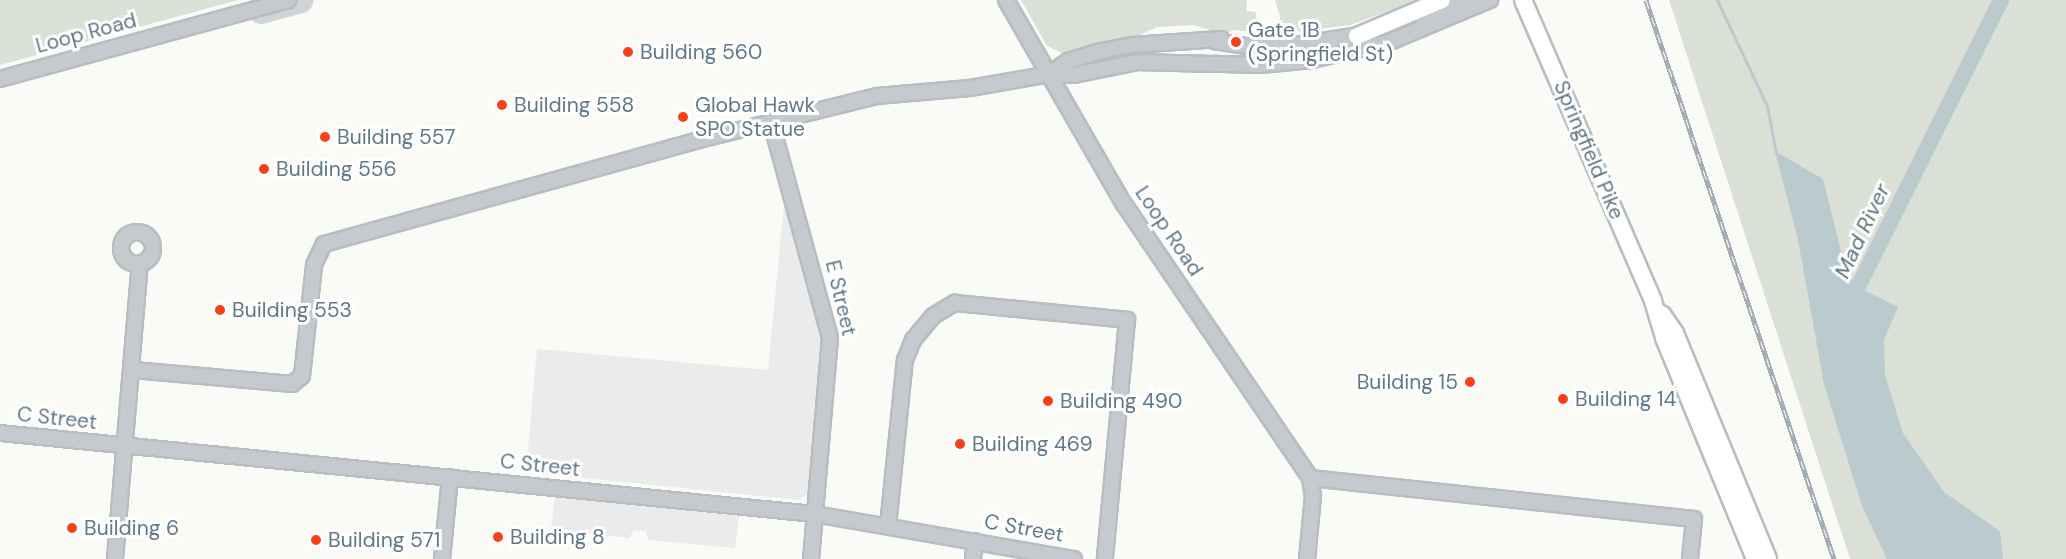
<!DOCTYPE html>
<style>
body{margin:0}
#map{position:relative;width:2066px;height:559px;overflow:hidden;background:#fafaf7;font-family:"DM Sans",sans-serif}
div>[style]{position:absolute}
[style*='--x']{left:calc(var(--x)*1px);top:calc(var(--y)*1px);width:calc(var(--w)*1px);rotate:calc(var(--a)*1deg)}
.built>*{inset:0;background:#eaebea}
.green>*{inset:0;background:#dae0d6}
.water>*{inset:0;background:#bbcace}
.stream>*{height:3px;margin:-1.5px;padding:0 1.5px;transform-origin:1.5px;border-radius:1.5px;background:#bbcace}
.river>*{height:16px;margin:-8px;padding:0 8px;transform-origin:8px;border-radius:8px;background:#bbcace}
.taxiway>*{height:26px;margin:-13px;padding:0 13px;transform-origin:13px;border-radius:13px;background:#cfd4d5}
.roads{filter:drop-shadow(2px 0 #b7bdc1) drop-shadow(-2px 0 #b7bdc1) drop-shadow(0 2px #b7bdc1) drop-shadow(0 -2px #b7bdc1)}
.minor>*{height:14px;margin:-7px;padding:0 7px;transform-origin:7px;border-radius:7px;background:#c4cacd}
.minor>.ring{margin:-7px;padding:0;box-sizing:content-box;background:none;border:14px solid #c4cacd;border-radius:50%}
.major>*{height:16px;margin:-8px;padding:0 8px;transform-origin:8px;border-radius:8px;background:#fff}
.rail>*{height:5px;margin-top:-2.5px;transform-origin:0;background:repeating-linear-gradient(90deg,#fff 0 9px,#a4adb3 0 18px);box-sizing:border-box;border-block:2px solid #a4adb3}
.dots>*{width:16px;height:16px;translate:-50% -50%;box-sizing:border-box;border:3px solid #fff;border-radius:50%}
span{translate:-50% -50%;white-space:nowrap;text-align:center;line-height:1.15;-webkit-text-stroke:6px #fff;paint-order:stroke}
.poi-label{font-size:21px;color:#617885}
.left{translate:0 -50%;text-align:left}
.right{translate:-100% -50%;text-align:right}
.street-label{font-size:21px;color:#617885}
.water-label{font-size:22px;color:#5d777e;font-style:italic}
</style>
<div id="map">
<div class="built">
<div style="clip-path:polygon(785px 194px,824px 340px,810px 492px,799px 500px,526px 472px,537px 349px,768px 370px)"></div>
<div style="clip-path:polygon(555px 496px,739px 516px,735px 548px,648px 540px,646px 531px,634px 530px,629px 538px,551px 530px)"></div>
</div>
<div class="green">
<div style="clip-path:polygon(0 0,238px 0,0 65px)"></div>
<div style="clip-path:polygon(1021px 0,1247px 0,1246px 11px,1256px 12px,1256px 28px,1255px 32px,1232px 30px,1227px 35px,1193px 25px,1157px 27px,1133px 38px,1062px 53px,1047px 46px)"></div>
<div style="clip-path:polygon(1275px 0,1420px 0,1350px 25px,1278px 34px,1280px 16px)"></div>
<div style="clip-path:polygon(1669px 0,2066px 0,2066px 559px,1850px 559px)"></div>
</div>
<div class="water">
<div style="clip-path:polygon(1775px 151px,1823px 179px,1846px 271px,1858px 287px,1898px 307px,1884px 340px,1885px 375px,1903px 433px,1944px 492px,2000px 531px,2003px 559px,1887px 559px,1862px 506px,1824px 384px,1798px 240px)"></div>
</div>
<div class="stream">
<div style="--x:1717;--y:0;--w:117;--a:64.7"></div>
<div style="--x:1767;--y:106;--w:48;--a:79.2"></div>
</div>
<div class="river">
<div style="--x:1855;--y:308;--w:21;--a:-82"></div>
<div style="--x:1858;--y:287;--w:321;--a:-63.5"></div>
</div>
<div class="taxiway">
<div style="--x:261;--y:11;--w:41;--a:-15.4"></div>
</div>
<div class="roads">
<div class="minor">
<div style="--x:1006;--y:0;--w:236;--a:60"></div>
<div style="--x:1124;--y:204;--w:331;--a:55.8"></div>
<div style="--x:1310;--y:478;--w:18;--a:81"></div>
<div style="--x:1313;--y:496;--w:63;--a:95.4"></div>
<div style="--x:1421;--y:17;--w:46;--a:-21.6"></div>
<div style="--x:1214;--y:41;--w:36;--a:9"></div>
<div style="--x:1250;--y:47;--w:53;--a:-3.2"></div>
<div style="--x:1303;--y:44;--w:64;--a:-9"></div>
<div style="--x:1050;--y:74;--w:22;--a:-36"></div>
<div style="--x:1068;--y:61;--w:34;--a:-17"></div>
<div style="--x:1101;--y:51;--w:32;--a:-11"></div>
<div style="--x:1132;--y:45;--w:89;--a:-3.9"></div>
<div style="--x:0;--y:79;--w:299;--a:-15.3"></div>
<div style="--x:771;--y:122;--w:224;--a:74.7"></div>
<div style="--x:830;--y:338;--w:222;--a:94.9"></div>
<div class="ring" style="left:121px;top:232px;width:18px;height:18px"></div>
<div style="--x:133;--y:370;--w:160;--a:5"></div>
<div style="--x:292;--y:384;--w:13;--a:-39"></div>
<div style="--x:302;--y:376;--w:112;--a:-83.8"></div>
<div style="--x:314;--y:265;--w:23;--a:-65"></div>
<div style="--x:324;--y:244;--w:402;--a:-15.5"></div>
<div style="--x:711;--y:137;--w:171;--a:-13.9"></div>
<div style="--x:877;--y:96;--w:93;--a:-4.9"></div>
<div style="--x:970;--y:88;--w:81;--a:-9.9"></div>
<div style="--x:1050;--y:74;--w:24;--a:2"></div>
<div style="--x:1074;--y:75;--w:64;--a:-11.7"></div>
<div style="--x:1137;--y:62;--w:124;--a:1.4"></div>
<div style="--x:1261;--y:65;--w:51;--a:-5.6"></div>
<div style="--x:1312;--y:60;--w:77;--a:-12.8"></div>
<div style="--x:1387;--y:43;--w:112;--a:-22.7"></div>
<div style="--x:0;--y:433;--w:819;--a:5.68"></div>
<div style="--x:815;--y:514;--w:263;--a:9.9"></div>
<div style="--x:1310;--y:478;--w:386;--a:6.1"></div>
<div style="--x:1694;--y:519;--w:40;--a:95.7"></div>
<div style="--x:888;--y:526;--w:167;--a:-84.2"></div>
<div style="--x:905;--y:360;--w:22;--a:-68"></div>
<div style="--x:913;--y:340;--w:31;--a:-50"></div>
<div style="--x:933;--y:316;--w:26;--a:-31"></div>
<div style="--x:955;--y:303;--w:173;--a:5.6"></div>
<div style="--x:1127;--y:320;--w:240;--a:95.3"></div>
<div style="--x:115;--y:559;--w:296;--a:-85.2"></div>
<div style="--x:442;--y:559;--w:82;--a:-84.4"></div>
<div style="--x:973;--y:559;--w:18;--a:-84"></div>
</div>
<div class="major">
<div style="--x:1523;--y:0;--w:328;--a:66.6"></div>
<div style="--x:1653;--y:301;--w:39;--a:73"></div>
<div style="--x:1664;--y:338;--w:239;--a:67.6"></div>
<div style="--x:1357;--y:36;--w:92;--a:-23"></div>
<div style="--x:1662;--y:314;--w:23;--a:56"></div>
<div style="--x:1675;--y:333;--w:244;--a:67.6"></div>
</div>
</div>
<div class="rail">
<div style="--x:1646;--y:0;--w:590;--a:71.41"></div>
</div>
<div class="dots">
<div style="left:1236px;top:42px;background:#f6411b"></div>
<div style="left:628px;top:52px;background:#f6411b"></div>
<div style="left:502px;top:105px;background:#f6411b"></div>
<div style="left:683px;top:117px;background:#f6411b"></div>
<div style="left:325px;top:137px;background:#f6411b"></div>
<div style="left:264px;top:169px;background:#f6411b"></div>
<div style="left:220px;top:310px;background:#f6411b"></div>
<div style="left:1470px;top:382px;background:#f6411b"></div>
<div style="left:1563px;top:399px;background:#f6411b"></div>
<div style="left:1048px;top:401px;background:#f6411b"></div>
<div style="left:960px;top:444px;background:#f6411b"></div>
<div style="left:72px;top:528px;background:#f6411b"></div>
<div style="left:498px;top:537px;background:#f6411b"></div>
<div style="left:316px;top:540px;background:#f6411b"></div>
</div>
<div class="poi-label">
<span class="left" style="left:1248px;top:42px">Gate 1B<br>(Springfield St)</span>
<span class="left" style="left:640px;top:52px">Building 560</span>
<span class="left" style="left:514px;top:105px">Building 558</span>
<span class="left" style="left:695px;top:117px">Global Hawk<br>SPO Statue</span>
<span class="left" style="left:337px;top:137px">Building 557</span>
<span class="left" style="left:276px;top:169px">Building 556</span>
<span class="left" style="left:232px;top:310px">Building 553</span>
<span class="right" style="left:1458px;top:382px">Building 15</span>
<span class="left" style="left:1575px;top:399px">Building 14</span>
<span class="left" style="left:1060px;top:401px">Building 490</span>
<span class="left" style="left:972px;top:444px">Building 469</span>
<span class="left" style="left:84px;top:528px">Building 6</span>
<span class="left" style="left:510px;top:537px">Building 8</span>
<span class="left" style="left:328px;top:540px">Building 571</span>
</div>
<div class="street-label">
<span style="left:86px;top:33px;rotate:-15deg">Loop Road</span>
<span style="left:1589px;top:150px;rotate:67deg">Springfield Pike</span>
<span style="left:1169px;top:231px;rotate:56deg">Loop Road</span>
<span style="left:841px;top:298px;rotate:77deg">E Street</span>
<span style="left:57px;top:418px;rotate:6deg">C Street</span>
<span style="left:540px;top:465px;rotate:6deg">C Street</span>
<span style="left:1024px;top:528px;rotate:10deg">C Street</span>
</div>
<div class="water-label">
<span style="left:1862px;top:231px;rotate:-65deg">Mad River</span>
</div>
</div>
